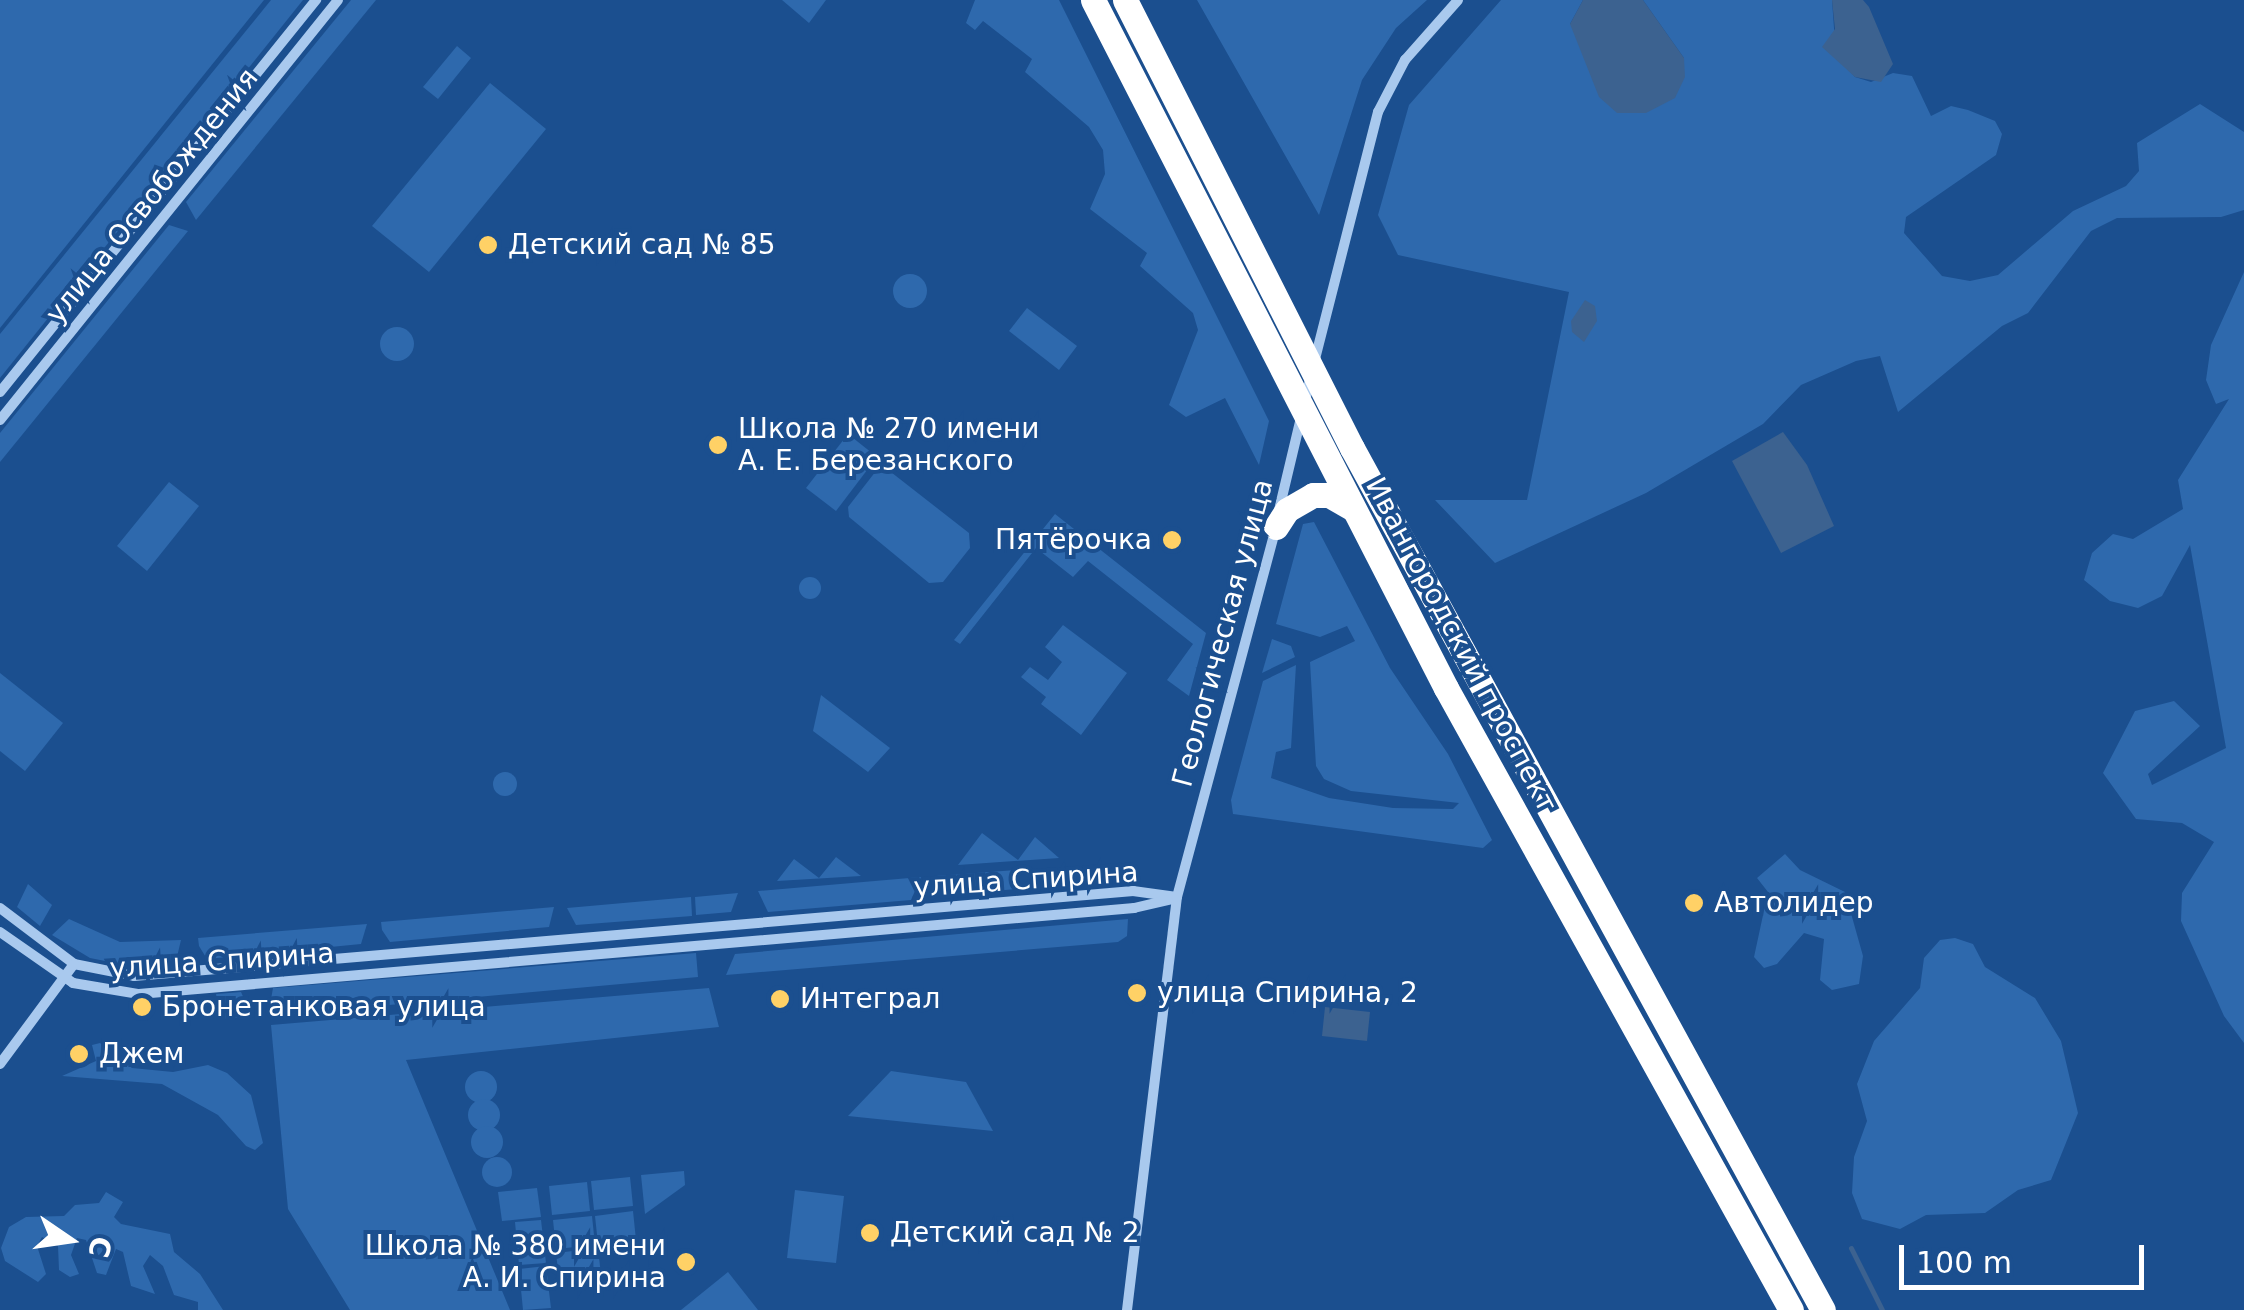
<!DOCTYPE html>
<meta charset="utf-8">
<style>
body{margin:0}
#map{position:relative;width:2244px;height:1310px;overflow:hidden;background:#1b4f8f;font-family:"DejaVu Sans",sans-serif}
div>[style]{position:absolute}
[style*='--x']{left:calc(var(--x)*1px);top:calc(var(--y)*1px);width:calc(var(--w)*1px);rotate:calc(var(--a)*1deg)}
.green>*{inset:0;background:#2e69ad}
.round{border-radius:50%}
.water>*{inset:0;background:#3c6290}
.stream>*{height:5px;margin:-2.5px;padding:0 2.5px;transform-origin:2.5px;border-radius:2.5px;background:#3c6290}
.street>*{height:10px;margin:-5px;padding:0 5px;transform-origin:5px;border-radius:5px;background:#a9c9ee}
.highway>*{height:25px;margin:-12.5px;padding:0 12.5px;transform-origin:12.5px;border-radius:12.5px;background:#fff}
.dots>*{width:28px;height:28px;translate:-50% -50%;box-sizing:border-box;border:5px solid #1b4f8f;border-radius:50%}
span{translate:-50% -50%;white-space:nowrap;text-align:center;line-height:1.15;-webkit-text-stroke:8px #1b4f8f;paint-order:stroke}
.street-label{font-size:28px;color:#fff}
.poi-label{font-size:28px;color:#fff}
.left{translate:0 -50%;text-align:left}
.right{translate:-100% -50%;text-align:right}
.north{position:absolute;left:20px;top:1190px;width:100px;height:100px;-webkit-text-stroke:8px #1b4f8f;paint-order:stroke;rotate:103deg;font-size:28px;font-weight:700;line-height:40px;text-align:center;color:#fff}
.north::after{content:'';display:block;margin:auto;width:35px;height:45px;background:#fff;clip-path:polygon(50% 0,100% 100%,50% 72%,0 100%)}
.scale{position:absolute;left:1899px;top:1245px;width:245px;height:45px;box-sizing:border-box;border:5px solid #fff;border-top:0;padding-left:12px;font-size:30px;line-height:35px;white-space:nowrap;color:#fff;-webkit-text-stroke:8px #1b4f8f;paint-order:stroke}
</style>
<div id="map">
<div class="green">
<div style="clip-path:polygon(0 0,264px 0,0 328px)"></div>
<div style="clip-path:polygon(271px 0,303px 0,0 378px,0 334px)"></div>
<div style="clip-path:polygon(351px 0,376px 0,196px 220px,186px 202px)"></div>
<div style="clip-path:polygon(782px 0,826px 0,809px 23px)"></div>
<div style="clip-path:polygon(975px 0,1059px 0,1269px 421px,1259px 465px,1225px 398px,1186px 417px,1169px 405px,1198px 330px,1193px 313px,1140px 266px,1147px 253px,1090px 209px,1105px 174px,1103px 150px,1089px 127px,1025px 72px,1032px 59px,983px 21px,975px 30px,966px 23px)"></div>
<div style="clip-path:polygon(1197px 0,1427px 0,1396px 28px,1362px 80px,1319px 215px)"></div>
<div style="clip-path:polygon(1501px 0,1583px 0,1570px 24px,1684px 58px,1643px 0,1832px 0,1836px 56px,1855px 77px,1871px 82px,1893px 73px,1912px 76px,1931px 116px,1951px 106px,1968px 110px,1995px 121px,2002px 134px,1996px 155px,1906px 217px,1904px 233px,1942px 276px,1970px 281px,1998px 275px,2073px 211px,2126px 186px,2139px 171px,2137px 143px,2200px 104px,2244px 132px,2244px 210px,2221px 217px,2117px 218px,2091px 231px,2028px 313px,2002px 326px,1898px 412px,1880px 356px,1856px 361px,1801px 385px,1763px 424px,1646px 493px,1495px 563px,1435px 500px,1527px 500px,1569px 292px,1398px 255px,1378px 215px,1409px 105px)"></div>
<div style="clip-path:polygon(457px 46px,471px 58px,438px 99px,423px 87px)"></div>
<div style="clip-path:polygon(490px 83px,546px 129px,429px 272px,372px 226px)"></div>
<div style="clip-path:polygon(169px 225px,188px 231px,0 462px,0 433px)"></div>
<div style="clip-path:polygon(2244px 272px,2244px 1043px,2224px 1016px,2181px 921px,2182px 893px,2214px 842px,2182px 823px,2136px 819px,2103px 773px,2135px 711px,2174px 701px,2200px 726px,2148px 774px,2152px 785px,2226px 748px,2190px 545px,2162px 596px,2138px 608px,2110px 601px,2084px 580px,2092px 553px,2113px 534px,2133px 539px,2183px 509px,2178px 480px,2229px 399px,2216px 404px,2206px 380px,2211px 345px)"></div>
<div class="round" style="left:893px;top:274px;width:34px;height:34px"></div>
<div style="clip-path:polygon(1027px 308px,1077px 346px,1059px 370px,1009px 331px)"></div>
<div class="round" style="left:380px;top:327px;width:34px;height:34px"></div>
<div style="clip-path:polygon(848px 434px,877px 457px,836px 511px,806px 488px)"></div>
<div style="clip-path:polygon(887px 469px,969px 533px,970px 548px,943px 582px,929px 583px,849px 517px,848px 507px,876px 471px)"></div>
<div style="clip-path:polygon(169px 482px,199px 506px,147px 571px,117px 546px)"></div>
<div style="clip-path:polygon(1055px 514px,1206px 633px,1189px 696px,1167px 680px,1193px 644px,1088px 561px,1073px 577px,1036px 548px,960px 644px,954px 640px)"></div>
<div style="clip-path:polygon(1314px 522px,1390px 668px,1448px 754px,1492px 840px,1483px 848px,1233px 814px,1231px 800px,1263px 681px,1296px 665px,1291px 748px,1276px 752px,1271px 778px,1329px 798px,1393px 808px,1453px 809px,1459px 803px,1351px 791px,1324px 779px,1316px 766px,1310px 662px,1355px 641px,1347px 626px,1320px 637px,1276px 624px,1303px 524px)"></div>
<div class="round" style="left:799px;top:577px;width:22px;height:22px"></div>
<div style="clip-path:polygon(1063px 625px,1127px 673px,1081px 735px,1041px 704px,1046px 697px,1021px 677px,1030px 667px,1048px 680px,1062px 662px,1045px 647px)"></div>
<div style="clip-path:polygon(1272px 639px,1291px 646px,1295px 657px,1262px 673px)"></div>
<div style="clip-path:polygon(0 673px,63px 723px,25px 771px,0 751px)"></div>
<div style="clip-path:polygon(821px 695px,890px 748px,868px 772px,813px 731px)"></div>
<div class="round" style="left:493px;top:772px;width:24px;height:24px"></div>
<div style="clip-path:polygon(982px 833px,1018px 860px,1035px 837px,1059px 858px,958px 865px)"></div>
<div style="clip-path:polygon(1785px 854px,1800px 870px,1845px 892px,1863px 956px,1859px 984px,1832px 990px,1820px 980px,1824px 939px,1804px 933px,1777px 964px,1764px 968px,1754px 957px,1768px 892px,1757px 878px)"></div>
<div style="clip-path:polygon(836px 857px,861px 876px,777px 881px,794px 859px,819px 878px)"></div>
<div style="clip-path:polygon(1016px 870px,1017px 889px,947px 895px,937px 885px,936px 876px)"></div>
<div style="clip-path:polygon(921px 877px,911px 900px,768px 912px,758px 891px)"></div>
<div style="clip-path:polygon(28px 884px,52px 905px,40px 926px,17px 907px)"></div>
<div style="clip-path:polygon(738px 893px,731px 912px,696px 915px,695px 897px)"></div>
<div style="clip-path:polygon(691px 897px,692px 916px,576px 925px,567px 908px)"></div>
<div style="clip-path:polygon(554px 907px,549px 927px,390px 942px,382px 930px,381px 922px)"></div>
<div style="clip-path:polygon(69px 919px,120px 942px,181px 940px,176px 961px,125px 965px,90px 958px,52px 935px)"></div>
<div style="clip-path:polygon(1128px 919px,1127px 936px,1118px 942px,726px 975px,735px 954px)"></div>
<div style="clip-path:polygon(367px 924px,361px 944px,207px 959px,199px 946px,198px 938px)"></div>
<div style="clip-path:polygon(1955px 938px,1973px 944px,1985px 967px,2035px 998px,2061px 1041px,2078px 1113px,2051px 1180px,2018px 1190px,1985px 1213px,1926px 1215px,1900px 1229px,1862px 1219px,1852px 1193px,1854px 1157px,1867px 1121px,1857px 1084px,1874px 1041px,1920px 988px,1924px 958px,1940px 940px)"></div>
<div style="clip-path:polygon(696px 953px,698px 977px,268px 1016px,273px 988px)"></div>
<div style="clip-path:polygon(709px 988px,719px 1027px,406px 1060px,510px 1310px,350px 1310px,288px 1209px,271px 1025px)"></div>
<div style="clip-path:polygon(241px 992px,252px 1017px,220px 1019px,216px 994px)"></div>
<div style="clip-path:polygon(100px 1043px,132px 1068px,173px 1072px,208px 1065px,227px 1073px,251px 1095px,263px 1143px,255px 1150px,246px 1146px,218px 1115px,162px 1084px,62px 1076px,96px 1061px,92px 1045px)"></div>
<div style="clip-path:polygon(891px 1071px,966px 1082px,993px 1131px,848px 1116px)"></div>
<div class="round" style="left:465px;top:1071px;width:32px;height:32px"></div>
<div class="round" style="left:468px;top:1099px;width:32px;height:32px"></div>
<div class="round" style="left:471px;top:1126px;width:32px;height:32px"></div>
<div class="round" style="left:482px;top:1157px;width:30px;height:30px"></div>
<div style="clip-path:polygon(684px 1171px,685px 1185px,645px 1214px,641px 1175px)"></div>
<div style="clip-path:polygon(630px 1177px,633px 1206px,594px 1210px,591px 1181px)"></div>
<div style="clip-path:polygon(587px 1182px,590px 1211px,552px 1215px,549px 1186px)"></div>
<div style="clip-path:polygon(537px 1188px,541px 1217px,502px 1221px,498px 1192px)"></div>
<div style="clip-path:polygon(795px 1190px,844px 1196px,836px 1263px,787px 1258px)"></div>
<div style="clip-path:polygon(106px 1192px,123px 1202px,114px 1217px,121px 1224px,170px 1234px,174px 1252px,200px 1274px,223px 1310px,198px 1310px,198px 1302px,174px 1295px,163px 1266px,150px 1255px,143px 1266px,155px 1294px,131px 1286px,123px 1252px,116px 1249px,106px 1275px,97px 1273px,86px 1240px,77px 1238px,71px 1255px,79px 1274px,70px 1277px,59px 1270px,58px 1246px,42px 1237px,37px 1246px,46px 1274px,38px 1282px,5px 1261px,1px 1248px,9px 1227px,26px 1217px,64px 1216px,75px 1205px,99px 1203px)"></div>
<div style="clip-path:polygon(633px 1211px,636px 1240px,598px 1244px,595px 1216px)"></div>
<div style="clip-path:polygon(592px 1216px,595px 1245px,556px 1249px,553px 1220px)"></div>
<div style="clip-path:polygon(541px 1220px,546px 1263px,519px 1265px,515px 1222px)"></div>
<div style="clip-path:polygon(598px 1248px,601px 1275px,559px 1279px,556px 1253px)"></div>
<div style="clip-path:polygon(546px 1266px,551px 1308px,523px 1310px,519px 1269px)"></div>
<div style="clip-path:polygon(728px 1272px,758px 1310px,681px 1310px)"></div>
</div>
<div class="water">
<div style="clip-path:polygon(1583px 0,1643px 0,1684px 58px,1685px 77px,1675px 98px,1646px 113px,1617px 113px,1599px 97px,1570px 24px)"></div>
<div style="clip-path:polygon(1832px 0,1863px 0,1869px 7px,1893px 64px,1881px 82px,1855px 77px,1822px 47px,1835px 29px)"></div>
<div style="clip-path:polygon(1585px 300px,1595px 306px,1597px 321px,1584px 342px,1572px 332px,1571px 321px)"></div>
<div style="clip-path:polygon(1783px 432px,1807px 465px,1834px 526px,1781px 553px,1732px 461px)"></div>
<div style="clip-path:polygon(1325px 1007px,1370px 1012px,1367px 1041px,1322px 1036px)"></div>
</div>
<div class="stream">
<div style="--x:1851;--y:1248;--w:69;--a:63.4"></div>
</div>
<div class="street">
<div style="--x:1315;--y:359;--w:255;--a:-75.7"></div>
<div style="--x:1378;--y:112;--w:59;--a:-62.6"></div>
<div style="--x:1405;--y:60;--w:80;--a:-48.5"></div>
<div style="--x:0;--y:392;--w:504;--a:-51.13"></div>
<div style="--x:0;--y:420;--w:539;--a:-51.17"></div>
<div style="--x:1279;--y:510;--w:138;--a:-76.6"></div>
<div style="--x:0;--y:908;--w:93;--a:37.1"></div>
<div style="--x:74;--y:964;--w:61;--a:11.3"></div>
<div style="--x:134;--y:976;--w:1003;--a:-4.86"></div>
<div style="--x:1133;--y:891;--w:44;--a:7.8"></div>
<div style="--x:0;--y:932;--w:89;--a:34.9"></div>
<div style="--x:73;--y:983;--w:67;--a:9.5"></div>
<div style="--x:139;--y:994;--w:999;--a:-4.94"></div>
<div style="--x:1134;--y:908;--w:39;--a:-13"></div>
<div style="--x:0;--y:1064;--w:124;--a:-53.5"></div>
<div style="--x:1127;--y:1310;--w:416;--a:-83.1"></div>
<div style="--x:1177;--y:897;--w:383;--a:-75"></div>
</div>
<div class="highway">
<div style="--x:1093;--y:0;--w:773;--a:62.84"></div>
<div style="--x:1446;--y:688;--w:711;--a:60.98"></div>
<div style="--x:1125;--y:0;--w:502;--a:63.13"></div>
<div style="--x:1352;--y:448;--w:982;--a:61.35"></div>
<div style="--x:1276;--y:527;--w:20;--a:-57"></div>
<div style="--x:1287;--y:510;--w:30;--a:-30"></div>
<div style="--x:1313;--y:495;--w:16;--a:0"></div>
<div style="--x:1329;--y:495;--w:28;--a:30"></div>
</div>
<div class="dots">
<div style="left:488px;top:245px;background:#ffd166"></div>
<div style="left:718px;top:445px;background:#ffd166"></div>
<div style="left:1172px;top:540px;background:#ffd166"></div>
<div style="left:1694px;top:903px;background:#ffd166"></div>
<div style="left:1137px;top:993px;background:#ffd166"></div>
<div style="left:780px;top:999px;background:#ffd166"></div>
<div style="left:142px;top:1007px;background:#ffd166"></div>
<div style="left:79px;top:1054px;background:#ffd166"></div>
<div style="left:870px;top:1233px;background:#ffd166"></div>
<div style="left:686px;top:1262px;background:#ffd166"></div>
</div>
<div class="street-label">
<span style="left:152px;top:196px;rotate:-51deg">улица Освобождения</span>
<span style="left:1223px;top:633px;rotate:-75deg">Геологическая улица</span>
<span style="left:1461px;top:645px;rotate:62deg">Ивангородский проспект</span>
<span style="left:1026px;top:880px;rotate:-4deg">улица Спирина</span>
<span style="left:222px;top:961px;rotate:-4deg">улица Спирина</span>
</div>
<div class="poi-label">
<span class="left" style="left:508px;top:245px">Детский сад № 85</span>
<span class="left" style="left:738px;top:445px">Школа № 270 имени<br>А. Е. Березанского</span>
<span class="right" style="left:1152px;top:540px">Пятёрочка</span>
<span class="left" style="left:1714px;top:903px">Автолидер</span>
<span class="left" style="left:1157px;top:993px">улица Спирина, 2</span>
<span class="left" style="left:800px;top:999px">Интеграл</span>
<span class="left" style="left:162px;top:1007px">Бронетанковая улица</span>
<span class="left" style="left:99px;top:1054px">Джем</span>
<span class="left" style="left:890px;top:1233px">Детский сад № 2</span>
<span class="right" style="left:666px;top:1262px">Школа № 380 имени<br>А. И. Спирина</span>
</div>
<div class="north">С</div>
<div class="scale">100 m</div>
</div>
